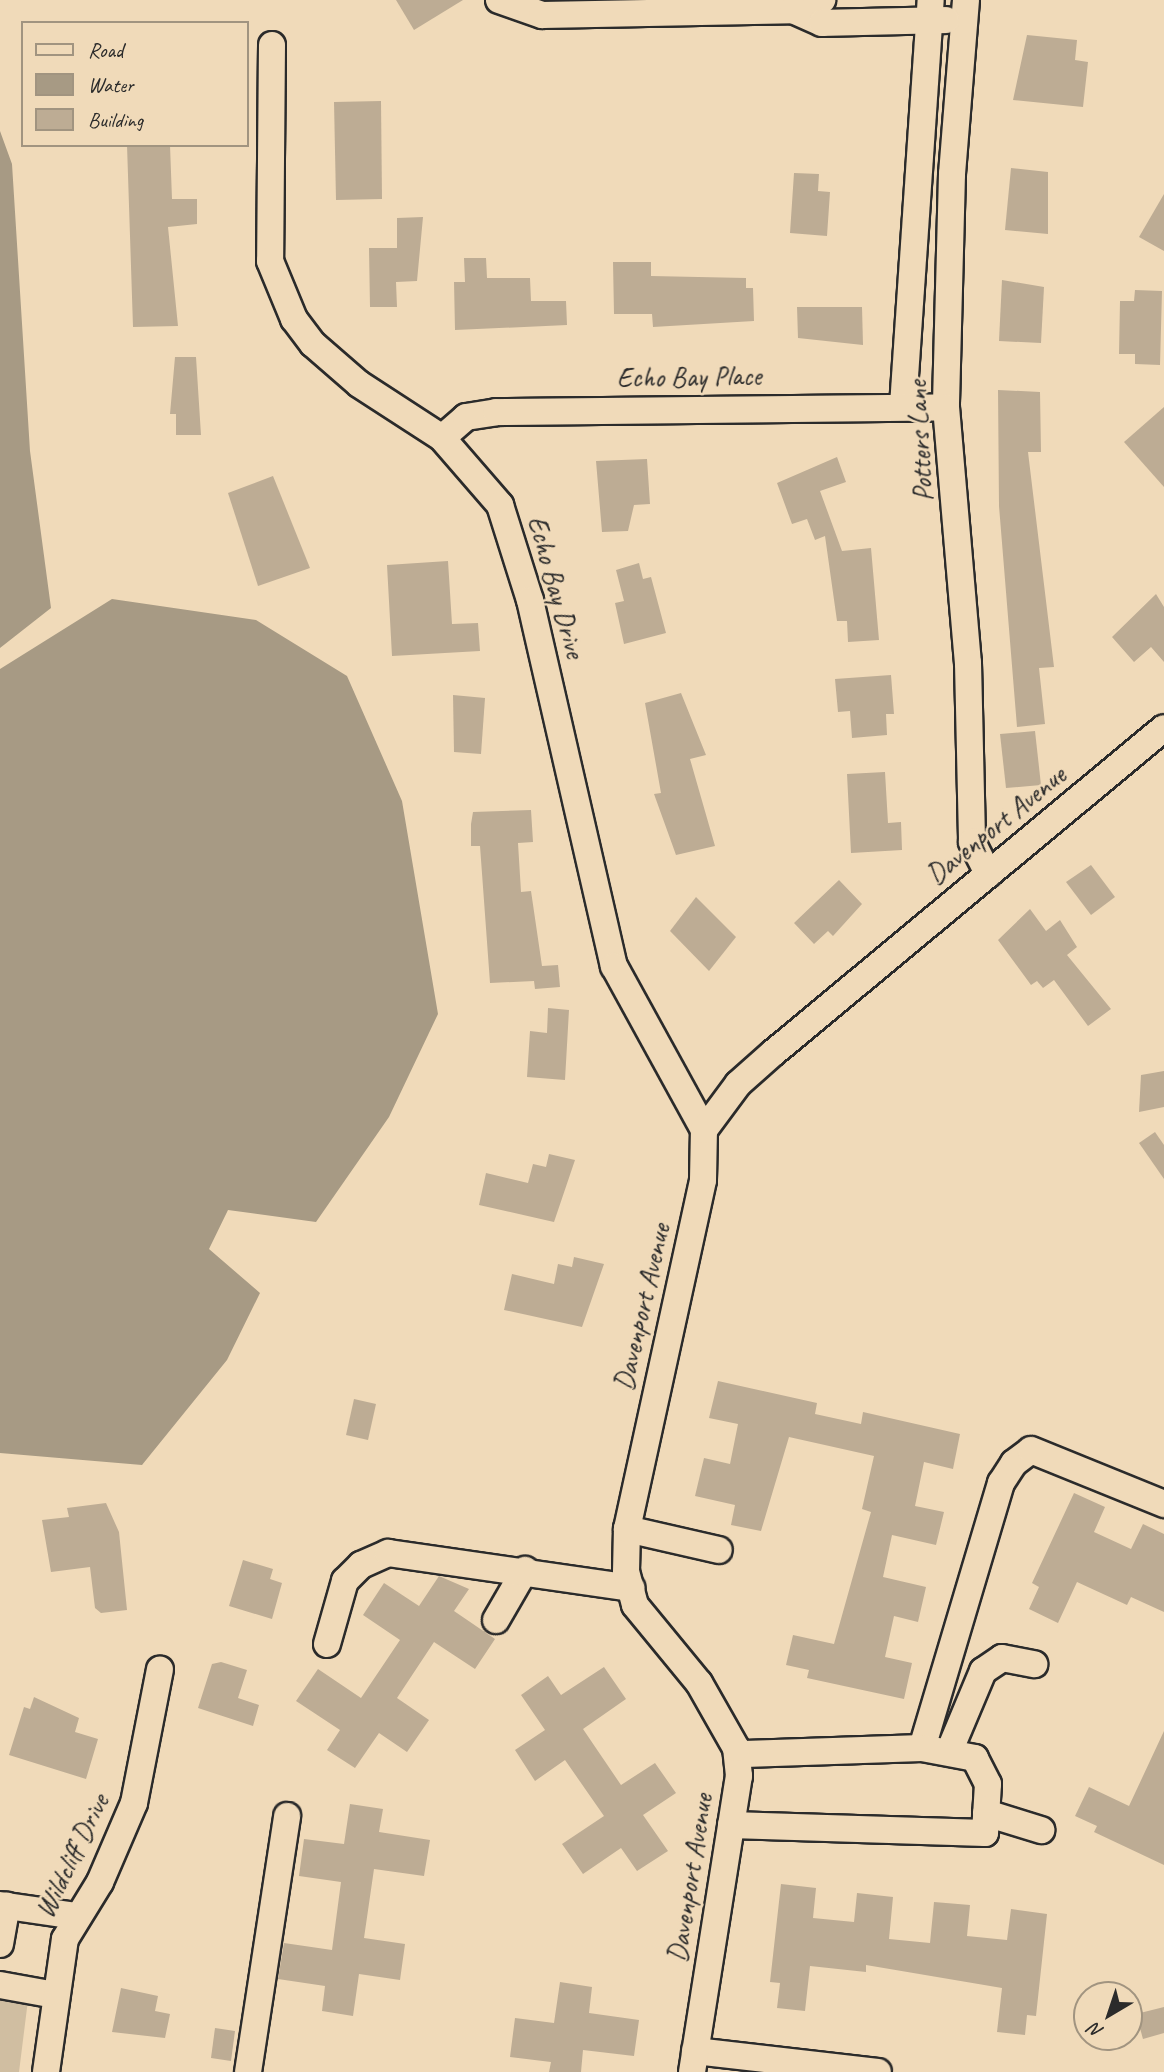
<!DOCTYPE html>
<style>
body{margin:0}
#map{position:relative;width:1164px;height:2072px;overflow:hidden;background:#f0dab9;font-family:Caveat,sans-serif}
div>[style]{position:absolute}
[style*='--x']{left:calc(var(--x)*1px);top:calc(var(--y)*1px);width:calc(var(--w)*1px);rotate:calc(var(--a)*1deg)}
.green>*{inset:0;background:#d0bea1}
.water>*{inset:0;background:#a79a84}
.building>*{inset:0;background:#bdac94}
.roads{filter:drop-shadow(2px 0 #2b2b2b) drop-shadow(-2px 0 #2b2b2b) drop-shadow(0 2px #2b2b2b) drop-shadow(0 -2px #2b2b2b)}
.minor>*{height:26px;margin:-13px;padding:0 13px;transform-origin:13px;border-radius:13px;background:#f0dab9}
span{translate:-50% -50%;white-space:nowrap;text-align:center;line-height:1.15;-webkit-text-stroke:5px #f0dab9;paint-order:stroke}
.street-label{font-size:28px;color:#2b2b2b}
.legend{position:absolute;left:21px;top:21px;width:228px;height:126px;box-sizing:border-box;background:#f0dab9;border:2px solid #a19480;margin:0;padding:9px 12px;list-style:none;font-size:21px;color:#2b2b2b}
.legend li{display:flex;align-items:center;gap:14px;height:35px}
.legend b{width:35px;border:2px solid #a19480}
.north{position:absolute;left:1073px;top:1981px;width:70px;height:70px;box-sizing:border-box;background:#f0dab9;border:2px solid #a19480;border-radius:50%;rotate:219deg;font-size:19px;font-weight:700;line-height:28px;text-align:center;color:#2b2b2b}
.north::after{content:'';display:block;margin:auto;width:24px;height:32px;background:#2b2b2b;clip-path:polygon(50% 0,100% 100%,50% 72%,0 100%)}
</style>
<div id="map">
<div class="green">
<div style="clip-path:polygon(0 1996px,28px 2000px,19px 2072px,0 2072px)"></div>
</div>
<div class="water">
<div style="clip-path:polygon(0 131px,12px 164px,30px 451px,51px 608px,0 648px)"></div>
<div style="clip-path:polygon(112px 599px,256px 620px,347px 676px,402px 801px,438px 1014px,389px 1117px,316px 1222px,228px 1210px,209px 1249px,260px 1293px,227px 1360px,142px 1465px,0 1453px,0 669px)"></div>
</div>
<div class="building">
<div style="clip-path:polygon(396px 0,463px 0,414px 30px)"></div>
<div style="clip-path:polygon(1027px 35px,1077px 40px,1075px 60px,1088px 62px,1083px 107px,1013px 100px)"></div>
<div style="clip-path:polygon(381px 101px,382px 199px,336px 200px,334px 102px)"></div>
<div style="clip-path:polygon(127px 145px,170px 145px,172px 199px,197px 199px,197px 224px,168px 227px,178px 326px,133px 327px)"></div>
<div style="clip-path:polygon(1011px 168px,1048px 172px,1048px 234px,1005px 230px)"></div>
<div style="clip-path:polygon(794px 173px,819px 174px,818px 191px,830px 192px,827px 236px,790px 233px)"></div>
<div style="clip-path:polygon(1164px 194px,1164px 251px,1139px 237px)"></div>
<div style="clip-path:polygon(423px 217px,417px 281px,396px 282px,397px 307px,370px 307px,369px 248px,397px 248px,397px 218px)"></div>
<div style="clip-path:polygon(464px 258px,486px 258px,487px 278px,530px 278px,531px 301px,566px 301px,567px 325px,455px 330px,454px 282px,465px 282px)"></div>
<div style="clip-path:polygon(613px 262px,651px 262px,651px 276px,746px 278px,746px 288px,753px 288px,754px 321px,653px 327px,652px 314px,614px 314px)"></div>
<div style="clip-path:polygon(1002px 280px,1044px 287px,1041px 343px,999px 341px)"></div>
<div style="clip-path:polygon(1135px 290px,1162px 291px,1160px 365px,1135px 364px,1135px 354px,1119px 354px,1120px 301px,1134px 301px)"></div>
<div style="clip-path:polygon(797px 307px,862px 307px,863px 345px,798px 338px)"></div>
<div style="clip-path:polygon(175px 357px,196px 357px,201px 435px,176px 435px,176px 414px,170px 414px)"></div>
<div style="clip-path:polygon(998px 390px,1040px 392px,1041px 452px,1028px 452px,1054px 667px,1039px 668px,1045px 724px,1017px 727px,999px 506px)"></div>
<div style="clip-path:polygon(1164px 407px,1164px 487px,1124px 442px)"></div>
<div style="clip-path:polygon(837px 457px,846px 482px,820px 491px,842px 551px,871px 548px,879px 640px,848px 642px,847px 621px,837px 621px,825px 536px,815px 540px,807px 519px,792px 524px,777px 483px)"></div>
<div style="clip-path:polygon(647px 459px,650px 504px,634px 505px,628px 531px,602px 532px,596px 461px)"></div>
<div style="clip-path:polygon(273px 476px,310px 568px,258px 586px,228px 493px)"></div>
<div style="clip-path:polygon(448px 561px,452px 624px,478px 623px,480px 651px,392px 656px,387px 565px)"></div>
<div style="clip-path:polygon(639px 563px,643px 579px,651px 577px,666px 633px,624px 644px,615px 603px,624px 601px,616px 570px)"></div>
<div style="clip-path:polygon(1156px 594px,1164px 607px,1164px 662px,1151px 647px,1134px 662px,1112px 637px)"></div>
<div style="clip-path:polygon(891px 675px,894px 714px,886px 714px,887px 735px,852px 738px,850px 711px,838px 712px,835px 679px)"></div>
<div style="clip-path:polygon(681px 693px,706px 755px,690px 759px,715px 846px,676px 855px,654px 794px,661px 793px,645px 703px)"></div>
<div style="clip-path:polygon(453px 695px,485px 698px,481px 754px,454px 752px)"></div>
<div style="clip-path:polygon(1035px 731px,1041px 785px,1006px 788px,1000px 734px)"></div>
<div style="clip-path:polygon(885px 772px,888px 823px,901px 822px,902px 850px,851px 853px,847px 774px)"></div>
<div style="clip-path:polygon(531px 810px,533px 842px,518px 843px,521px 892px,531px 891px,542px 966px,558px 965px,560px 987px,535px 989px,534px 981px,490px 983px,480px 846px,471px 846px,471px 824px,473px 812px)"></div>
<div style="clip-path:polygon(1091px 865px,1115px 897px,1091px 915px,1066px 882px)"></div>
<div style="clip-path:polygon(839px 880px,862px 904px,833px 936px,828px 931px,814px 944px,794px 923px)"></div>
<div style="clip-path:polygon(696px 897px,736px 937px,709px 971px,670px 931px)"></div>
<div style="clip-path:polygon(1030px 909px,1046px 931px,1060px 920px,1077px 947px,1067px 955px,1111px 1009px,1088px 1026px,1054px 980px,1043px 988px,1037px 981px,1031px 985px,998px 940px)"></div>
<div style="clip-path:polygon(548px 1008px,569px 1010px,565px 1080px,527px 1077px,530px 1031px,547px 1033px)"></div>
<div style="clip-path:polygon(1164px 1071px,1164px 1107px,1139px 1112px,1141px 1075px)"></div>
<div style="clip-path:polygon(1155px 1132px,1164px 1145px,1164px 1179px,1139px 1143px)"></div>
<div style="clip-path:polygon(549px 1154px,575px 1160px,554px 1222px,479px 1205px,486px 1173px,528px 1183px,533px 1164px,546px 1167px)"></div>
<div style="clip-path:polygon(574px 1257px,604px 1264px,582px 1327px,504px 1310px,512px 1274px,554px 1284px,558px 1264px,572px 1267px)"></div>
<div style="clip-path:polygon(718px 1381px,817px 1403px,815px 1414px,861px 1424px,863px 1412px,960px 1434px,953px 1469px,924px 1462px,915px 1506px,944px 1512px,936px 1545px,892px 1535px,883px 1577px,926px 1587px,918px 1622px,894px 1616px,885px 1657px,912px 1663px,904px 1699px,807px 1678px,809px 1670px,786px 1665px,793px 1635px,834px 1644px,871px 1512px,862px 1509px,874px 1456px,789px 1437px,761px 1531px,731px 1525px,735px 1505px,695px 1496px,704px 1458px,730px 1464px,738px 1424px,709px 1418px)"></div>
<div style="clip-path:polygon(354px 1399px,376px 1404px,368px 1440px,346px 1435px)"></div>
<div style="clip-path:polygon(1074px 1493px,1105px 1507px,1094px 1532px,1131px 1549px,1143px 1524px,1164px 1534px,1164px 1612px,1131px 1597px,1127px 1605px,1077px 1582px,1058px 1623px,1029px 1609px,1039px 1587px,1032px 1583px)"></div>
<div style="clip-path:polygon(106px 1503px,119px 1532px,127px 1610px,101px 1613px,95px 1608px,90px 1567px,51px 1572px,42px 1520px,69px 1517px,67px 1508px)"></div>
<div style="clip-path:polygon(243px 1560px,273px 1569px,270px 1579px,282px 1583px,272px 1619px,229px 1606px)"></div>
<div style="clip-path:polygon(439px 1576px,469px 1589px,454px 1611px,495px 1639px,475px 1669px,434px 1642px,397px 1698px,429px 1720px,407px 1752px,379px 1733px,355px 1768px,327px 1750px,340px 1730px,296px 1701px,318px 1669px,361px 1698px,400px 1640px,363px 1615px,384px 1583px,419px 1606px)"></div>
<div style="clip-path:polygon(221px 1662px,247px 1670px,238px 1698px,259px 1705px,253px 1726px,198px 1708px,212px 1664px)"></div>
<div style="clip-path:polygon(604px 1667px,626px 1699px,583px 1729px,621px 1785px,655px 1763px,676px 1793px,643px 1815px,668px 1851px,637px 1871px,621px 1848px,583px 1874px,562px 1844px,604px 1816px,565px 1760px,535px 1781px,515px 1750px,545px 1730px,521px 1695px,548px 1676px,561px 1695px)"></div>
<div style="clip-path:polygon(34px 1697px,79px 1718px,75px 1732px,98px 1739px,86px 1779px,9px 1755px,24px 1707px,30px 1709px)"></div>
<div style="clip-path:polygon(1164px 1731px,1164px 1865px,1094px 1832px,1097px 1826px,1075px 1816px,1089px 1787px,1129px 1806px)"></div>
<div style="clip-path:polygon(350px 1804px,383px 1809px,379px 1832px,430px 1840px,424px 1876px,374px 1869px,364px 1938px,405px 1944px,400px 1980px,359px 1974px,353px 2016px,322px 2011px,325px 1986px,278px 1979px,284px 1943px,332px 1950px,341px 1882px,299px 1876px,304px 1839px,344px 1844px)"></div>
<div style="clip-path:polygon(781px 1884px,816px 1888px,813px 1918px,854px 1922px,857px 1893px,893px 1897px,889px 1939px,930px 1943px,934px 1902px,970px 1905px,967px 1936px,1007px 1940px,1011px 1909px,1047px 1914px,1036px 2016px,1027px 2015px,1025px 2035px,997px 2032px,1002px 1988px,866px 1965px,866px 1972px,810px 1966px,805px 2011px,777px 2008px,780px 1983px,770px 1982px)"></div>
<div style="clip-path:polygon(560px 1982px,592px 1987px,589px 2013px,639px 2020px,634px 2056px,583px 2050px,581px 2072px,549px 2072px,551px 2062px,510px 2057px,515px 2018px,554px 2023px)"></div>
<div style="clip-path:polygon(121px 1988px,158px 1996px,155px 2011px,170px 2014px,165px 2038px,112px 2032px)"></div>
<div style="clip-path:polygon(1164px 2007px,1164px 2033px,1143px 2039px,1136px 2014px)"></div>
<div style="clip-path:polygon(215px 2028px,235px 2031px,231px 2061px,211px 2058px)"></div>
</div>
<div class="roads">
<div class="minor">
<div style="--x:499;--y:0;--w:46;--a:19.2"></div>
<div style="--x:542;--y:15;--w:251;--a:-1.1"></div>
<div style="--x:793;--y:10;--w:31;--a:-19"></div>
<div style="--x:966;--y:0;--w:175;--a:94.6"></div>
<div style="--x:952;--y:174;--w:233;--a:91.5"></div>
<div style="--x:946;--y:407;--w:257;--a:85.1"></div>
<div style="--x:968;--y:663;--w:179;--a:88.7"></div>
<div style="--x:972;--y:842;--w:36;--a:63"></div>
<div style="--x:793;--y:10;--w:32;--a:24"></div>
<div style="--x:822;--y:23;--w:124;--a:-1.4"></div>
<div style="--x:272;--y:45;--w:216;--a:90.5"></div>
<div style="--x:270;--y:261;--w:63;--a:67.5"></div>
<div style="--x:294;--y:319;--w:31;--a:53"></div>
<div style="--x:313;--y:344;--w:61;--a:41"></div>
<div style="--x:359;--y:384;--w:99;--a:33"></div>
<div style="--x:442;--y:438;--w:89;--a:49.1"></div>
<div style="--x:500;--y:505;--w:100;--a:72.5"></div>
<div style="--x:530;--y:600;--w:376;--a:77.1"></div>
<div style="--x:614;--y:966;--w:187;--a:61.2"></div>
<div style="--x:903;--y:406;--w:407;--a:-86.1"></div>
<div style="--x:442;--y:438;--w:32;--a:-41"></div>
<div style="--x:466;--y:417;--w:30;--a:-9"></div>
<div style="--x:496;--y:412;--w:450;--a:-0.6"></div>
<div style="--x:627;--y:1529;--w:94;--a:12.9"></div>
<div style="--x:496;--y:1620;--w:58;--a:-59.9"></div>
<div style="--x:327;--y:1644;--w:66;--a:-74.1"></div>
<div style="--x:345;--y:1581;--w:23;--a:-45"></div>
<div style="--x:361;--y:1565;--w:30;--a:-24"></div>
<div style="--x:388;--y:1553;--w:246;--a:8.2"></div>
<div style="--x:922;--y:1748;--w:277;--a:-73.4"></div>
<div style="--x:1001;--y:1483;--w:24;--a:-57"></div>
<div style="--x:1014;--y:1463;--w:21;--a:-37"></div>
<div style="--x:1031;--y:1450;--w:144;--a:22.1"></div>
<div style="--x:949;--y:1752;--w:88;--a:-67.2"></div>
<div style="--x:983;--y:1671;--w:23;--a:-34"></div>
<div style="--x:1002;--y:1658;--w:33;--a:11"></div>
<div style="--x:986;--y:1813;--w:58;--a:17.2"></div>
<div style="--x:731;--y:1825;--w:254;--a:1.8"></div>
<div style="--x:985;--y:1833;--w:49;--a:-86.5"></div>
<div style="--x:988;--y:1784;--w:29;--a:-117"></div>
<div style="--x:975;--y:1758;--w:54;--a:-169.3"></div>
<div style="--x:922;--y:1748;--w:185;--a:178.1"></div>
<div style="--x:0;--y:1905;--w:76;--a:8.3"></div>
<div style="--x:0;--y:1944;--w:39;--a:-80"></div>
<div style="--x:0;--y:1985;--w:56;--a:10.3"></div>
<div style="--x:695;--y:2051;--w:184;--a:6.5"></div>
<div style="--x:46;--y:2072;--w:134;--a:-81.9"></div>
<div style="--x:65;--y:1939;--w:67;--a:-58.4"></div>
<div style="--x:100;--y:1882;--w:86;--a:-66.7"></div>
<div style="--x:134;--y:1803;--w:136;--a:-79"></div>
<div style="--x:248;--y:2072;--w:259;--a:-81.3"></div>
<div style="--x:692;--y:2072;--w:300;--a:-81"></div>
<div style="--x:739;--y:1776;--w:28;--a:-96"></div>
<div style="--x:736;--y:1748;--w:75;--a:-119.6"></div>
<div style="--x:699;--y:1683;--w:101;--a:-129.4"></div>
<div style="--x:635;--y:1605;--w:34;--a:-105"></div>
<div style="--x:626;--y:1572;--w:43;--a:-88.7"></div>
<div style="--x:627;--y:1529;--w:357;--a:-77.7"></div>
<div style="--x:703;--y:1180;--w:50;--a:-88.9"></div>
<div style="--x:704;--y:1130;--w:57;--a:-53.5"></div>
<div style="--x:738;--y:1084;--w:47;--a:-41.5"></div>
<div style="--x:773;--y:1053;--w:508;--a:-39.73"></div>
</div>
</div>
<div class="street-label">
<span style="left:689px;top:377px;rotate:-1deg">Echo Bay Place</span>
<span style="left:920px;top:441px;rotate:-93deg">Potters Lane</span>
<span style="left:556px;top:587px;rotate:74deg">Echo Bay Drive</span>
<span style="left:996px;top:825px;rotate:-39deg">Davenport Avenue</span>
<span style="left:642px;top:1307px;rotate:-77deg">Davenport Avenue</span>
<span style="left:72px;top:1856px;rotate:-64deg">Wildcliff Drive</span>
<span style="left:690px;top:1878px;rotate:-81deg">Davenport Avenue</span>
</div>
<ul class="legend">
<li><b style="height:9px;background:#f0dab9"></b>Road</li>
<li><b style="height:19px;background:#a79a84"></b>Water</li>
<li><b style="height:19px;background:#bdac94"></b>Building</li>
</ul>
<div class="north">N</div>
</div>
